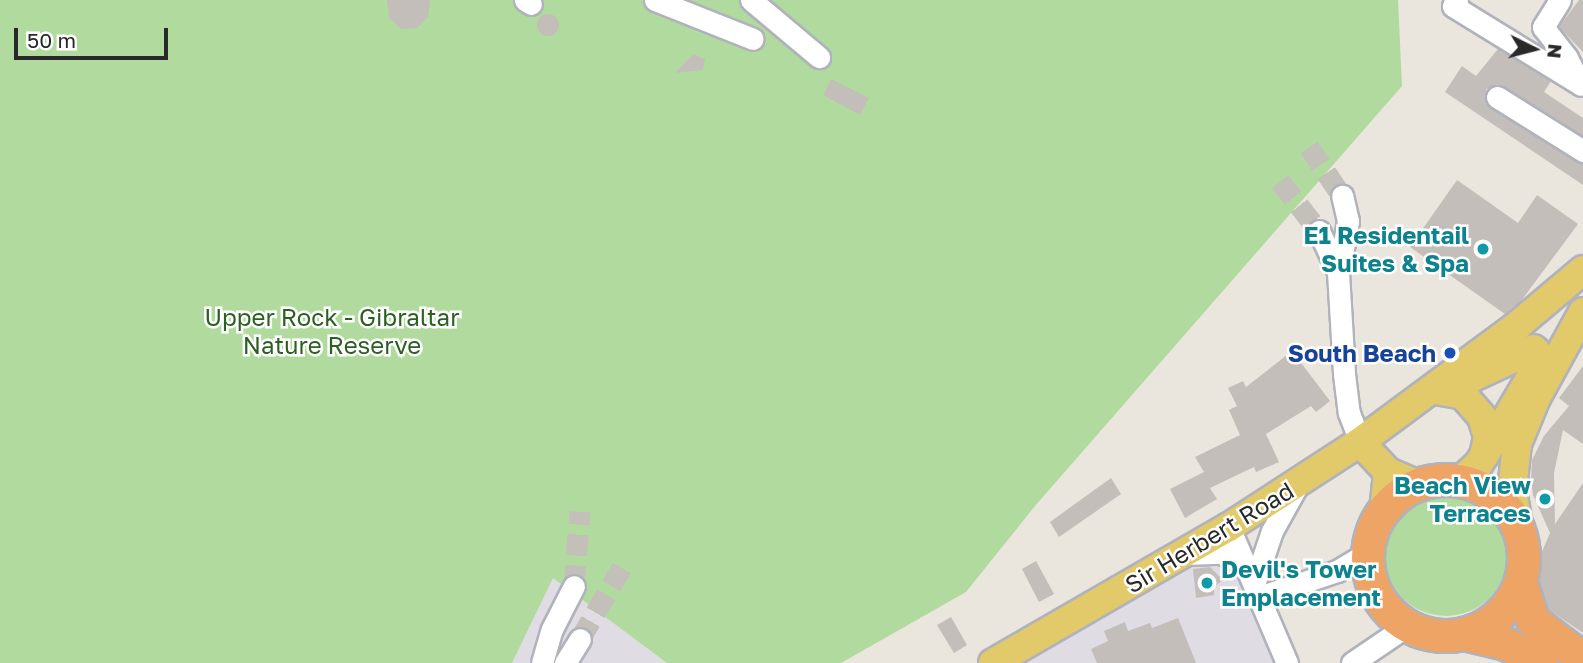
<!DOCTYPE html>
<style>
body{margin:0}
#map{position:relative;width:1583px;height:663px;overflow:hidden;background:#eae5dd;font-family:"Golos Text",sans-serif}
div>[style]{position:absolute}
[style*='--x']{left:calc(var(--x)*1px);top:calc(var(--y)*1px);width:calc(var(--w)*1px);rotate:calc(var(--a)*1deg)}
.industrial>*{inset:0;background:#dfdde3}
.green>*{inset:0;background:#b1db9e}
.round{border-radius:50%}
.building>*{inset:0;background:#c3beb9}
.minor-tunnel>*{height:21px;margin-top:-10.5px;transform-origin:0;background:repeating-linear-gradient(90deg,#c3bfb9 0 21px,transparent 0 31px)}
.roads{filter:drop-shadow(2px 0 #b0b2bc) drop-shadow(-2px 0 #b0b2bc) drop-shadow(0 2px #b0b2bc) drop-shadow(0 -2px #b0b2bc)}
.minor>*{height:21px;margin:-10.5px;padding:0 10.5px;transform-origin:10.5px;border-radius:10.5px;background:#fff}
.major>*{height:28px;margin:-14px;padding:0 14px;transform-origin:14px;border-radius:14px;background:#e2ca6a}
.highway>*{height:32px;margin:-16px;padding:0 16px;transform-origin:16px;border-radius:16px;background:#eea464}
.highway>.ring{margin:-16px;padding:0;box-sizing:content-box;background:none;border:32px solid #eea464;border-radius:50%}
.dots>*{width:19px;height:19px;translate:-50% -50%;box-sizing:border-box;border:4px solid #fff;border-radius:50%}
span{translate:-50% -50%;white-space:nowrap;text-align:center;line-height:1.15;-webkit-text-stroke:5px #fff;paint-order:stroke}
.culture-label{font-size:24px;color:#0d838f;font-weight:700}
.right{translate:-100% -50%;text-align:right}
.left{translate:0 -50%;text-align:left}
.park-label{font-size:24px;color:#2c5f21}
.transit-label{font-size:24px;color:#164399;font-weight:700}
.street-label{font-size:24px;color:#292929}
.north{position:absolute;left:1499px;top:14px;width:70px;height:70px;-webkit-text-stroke:5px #fff;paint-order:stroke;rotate:96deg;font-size:19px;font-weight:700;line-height:28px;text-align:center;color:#292929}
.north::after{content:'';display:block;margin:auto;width:24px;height:32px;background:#292929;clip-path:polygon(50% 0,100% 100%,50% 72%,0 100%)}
.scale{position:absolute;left:14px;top:28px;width:154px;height:32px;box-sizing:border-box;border:4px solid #292929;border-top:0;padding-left:9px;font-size:21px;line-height:24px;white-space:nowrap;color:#292929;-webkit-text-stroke:5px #fff;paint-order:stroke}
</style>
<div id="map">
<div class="industrial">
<div style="clip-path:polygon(1198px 558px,1236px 567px,1273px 663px,1010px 663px)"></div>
<div style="clip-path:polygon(553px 577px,667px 663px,512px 663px)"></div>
</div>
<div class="green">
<div style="clip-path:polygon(0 0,1398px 0,1402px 86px,1035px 506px,966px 592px,841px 663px,667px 663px,553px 578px,512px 663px,0 663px)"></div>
<div class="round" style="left:1385px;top:494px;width:122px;height:122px"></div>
</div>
<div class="building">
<div style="clip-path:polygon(387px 0,430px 0,428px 17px,417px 28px,401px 29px,389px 18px)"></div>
<div style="clip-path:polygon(1579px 0,1583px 0,1583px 52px,1559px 27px)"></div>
<div class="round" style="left:537px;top:14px;width:22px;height:22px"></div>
<div style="clip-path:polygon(1498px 49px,1551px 81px,1544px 92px,1583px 118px,1583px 136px,1503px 86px,1486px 89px,1486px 104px,1583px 164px,1583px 185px,1445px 92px,1462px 66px,1476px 76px)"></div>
<div style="clip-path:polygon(693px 54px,705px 59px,703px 70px,675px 73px)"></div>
<div style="clip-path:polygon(831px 79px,869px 98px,860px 115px,823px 95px)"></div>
<div style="clip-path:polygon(1457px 180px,1518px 223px,1537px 195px,1578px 224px,1521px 301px,1505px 314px,1410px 247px)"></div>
<div style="clip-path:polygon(1292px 351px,1330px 401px,1316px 412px,1311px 406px,1266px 434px,1279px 462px,1256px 472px,1254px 467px,1210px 488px,1217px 499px,1185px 518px,1170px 489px,1204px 472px,1195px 457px,1240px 435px,1229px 410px,1237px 406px,1228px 388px,1243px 381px,1246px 387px)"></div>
<div style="clip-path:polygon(1583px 366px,1583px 444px,1563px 430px,1554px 473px,1555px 524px,1583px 483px,1583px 633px,1549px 610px,1534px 570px,1550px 533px,1533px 495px,1531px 479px,1532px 460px,1544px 436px,1569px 406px,1559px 398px)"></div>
<div style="clip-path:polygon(1111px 478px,1121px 494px,1059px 537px,1050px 522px)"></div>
<div style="clip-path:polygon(1036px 561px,1054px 594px,1039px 602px,1022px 569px)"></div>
<div style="clip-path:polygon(1210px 567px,1223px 580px,1214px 587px,1214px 595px,1196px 598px,1193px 569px)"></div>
<div style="clip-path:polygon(951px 617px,967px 645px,954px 653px,937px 625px)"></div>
<div style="clip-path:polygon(1178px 618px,1196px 663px,1097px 663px,1091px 649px,1108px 641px,1104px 631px,1125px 622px,1128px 631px,1150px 623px,1152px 628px)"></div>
</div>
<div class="minor-tunnel">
<div style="--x:1309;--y:147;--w:59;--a:56"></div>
<div style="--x:1280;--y:181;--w:63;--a:52"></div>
<div style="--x:574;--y:586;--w:75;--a:-85.4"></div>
<div style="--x:580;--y:639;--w:93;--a:-59.6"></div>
</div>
<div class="roads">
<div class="minor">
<div style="--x:525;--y:0;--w:7;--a:34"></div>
<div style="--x:655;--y:0;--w:105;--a:21.7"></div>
<div style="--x:751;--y:0;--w:89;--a:40"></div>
<div style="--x:1457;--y:0;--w:7;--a:124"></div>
<div style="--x:1453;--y:6;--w:149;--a:31.6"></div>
<div style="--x:1560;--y:0;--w:32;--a:122"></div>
<div style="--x:1543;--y:27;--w:39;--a:52"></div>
<div style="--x:1567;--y:58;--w:30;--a:63"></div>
<div style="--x:1497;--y:97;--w:102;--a:32.1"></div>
<div style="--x:1319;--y:231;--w:45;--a:65.1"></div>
<div style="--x:1338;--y:272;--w:102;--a:86.6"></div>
<div style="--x:1344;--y:374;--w:39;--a:83"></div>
<div style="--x:1349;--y:413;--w:31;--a:69"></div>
<div style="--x:1339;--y:270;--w:50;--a:-79.6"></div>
<div style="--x:1348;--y:221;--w:26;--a:-103"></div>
<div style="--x:1229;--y:527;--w:148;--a:66.9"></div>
<div style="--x:1183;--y:554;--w:38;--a:-2"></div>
<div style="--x:1221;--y:553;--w:28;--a:26"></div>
<div style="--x:1254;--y:584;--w:56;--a:-71.2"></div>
<div style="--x:1272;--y:531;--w:54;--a:-61"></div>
<div style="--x:1259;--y:597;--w:82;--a:-18.4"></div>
<div style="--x:1337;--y:571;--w:37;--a:-31"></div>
<div style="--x:542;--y:663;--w:35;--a:-74"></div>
<div style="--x:552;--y:629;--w:48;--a:-62.9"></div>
<div style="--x:565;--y:663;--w:28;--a:-58"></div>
<div style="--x:1352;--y:663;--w:57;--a:-34.2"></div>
<div style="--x:1399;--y:631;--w:16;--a:-4"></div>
</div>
<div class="major">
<div style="--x:1447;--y:389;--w:95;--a:-24.9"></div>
<div style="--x:1441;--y:391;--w:22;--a:10"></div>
<div style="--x:1463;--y:395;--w:29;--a:49"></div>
<div style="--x:1482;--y:417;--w:21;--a:73"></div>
<div style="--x:1488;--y:437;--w:19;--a:102"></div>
<div style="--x:1360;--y:442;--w:41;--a:47"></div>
<div style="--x:1388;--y:472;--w:34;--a:23"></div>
<div style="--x:1460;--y:481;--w:24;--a:-42"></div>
<div style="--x:1478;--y:465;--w:32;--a:-58"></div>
<div style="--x:1495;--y:438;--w:87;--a:-59.6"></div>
<div style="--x:1539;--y:363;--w:12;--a:-104"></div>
<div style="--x:1384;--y:511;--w:39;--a:-84"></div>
<div style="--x:1519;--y:530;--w:41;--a:-99.9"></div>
<div style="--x:1512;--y:490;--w:46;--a:-83.8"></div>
<div style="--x:1517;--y:444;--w:50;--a:-67.6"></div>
<div style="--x:1536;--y:398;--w:98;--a:-61.3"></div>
<div style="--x:993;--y:663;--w:272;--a:-30"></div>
<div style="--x:1229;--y:527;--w:156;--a:-33"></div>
<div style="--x:1360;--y:442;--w:197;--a:-36.5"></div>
<div style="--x:1518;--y:325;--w:85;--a:-40.2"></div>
</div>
<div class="highway">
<div class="ring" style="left:1368px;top:480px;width:124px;height:124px"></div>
<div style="--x:1521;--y:583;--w:40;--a:72"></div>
<div style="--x:1533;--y:621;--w:63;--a:37.2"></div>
<div style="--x:1464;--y:634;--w:43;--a:13.4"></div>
<div style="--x:1506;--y:644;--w:40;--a:28"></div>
</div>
</div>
<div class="dots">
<div style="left:1483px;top:249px;background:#0f9aa8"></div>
<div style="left:1450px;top:353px;background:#1a4fb4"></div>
<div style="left:1545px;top:499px;background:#0f9aa8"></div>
<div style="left:1207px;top:583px;background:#0f9aa8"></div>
</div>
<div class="culture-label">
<span class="right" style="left:1469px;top:249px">E1 Residentail<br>Suites &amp; Spa</span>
<span class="right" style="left:1531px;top:499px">Beach View<br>Terraces</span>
<span class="left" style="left:1221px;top:583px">Devil's Tower<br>Emplacement</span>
</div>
<div class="park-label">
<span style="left:332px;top:331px">Upper Rock - Gibraltar<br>Nature Reserve</span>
</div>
<div class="transit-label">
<span class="right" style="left:1436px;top:353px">South Beach</span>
</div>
<div class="street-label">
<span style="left:1209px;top:537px;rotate:-31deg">Sir Herbert Road</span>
</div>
<div class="north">N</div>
<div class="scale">50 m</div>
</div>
